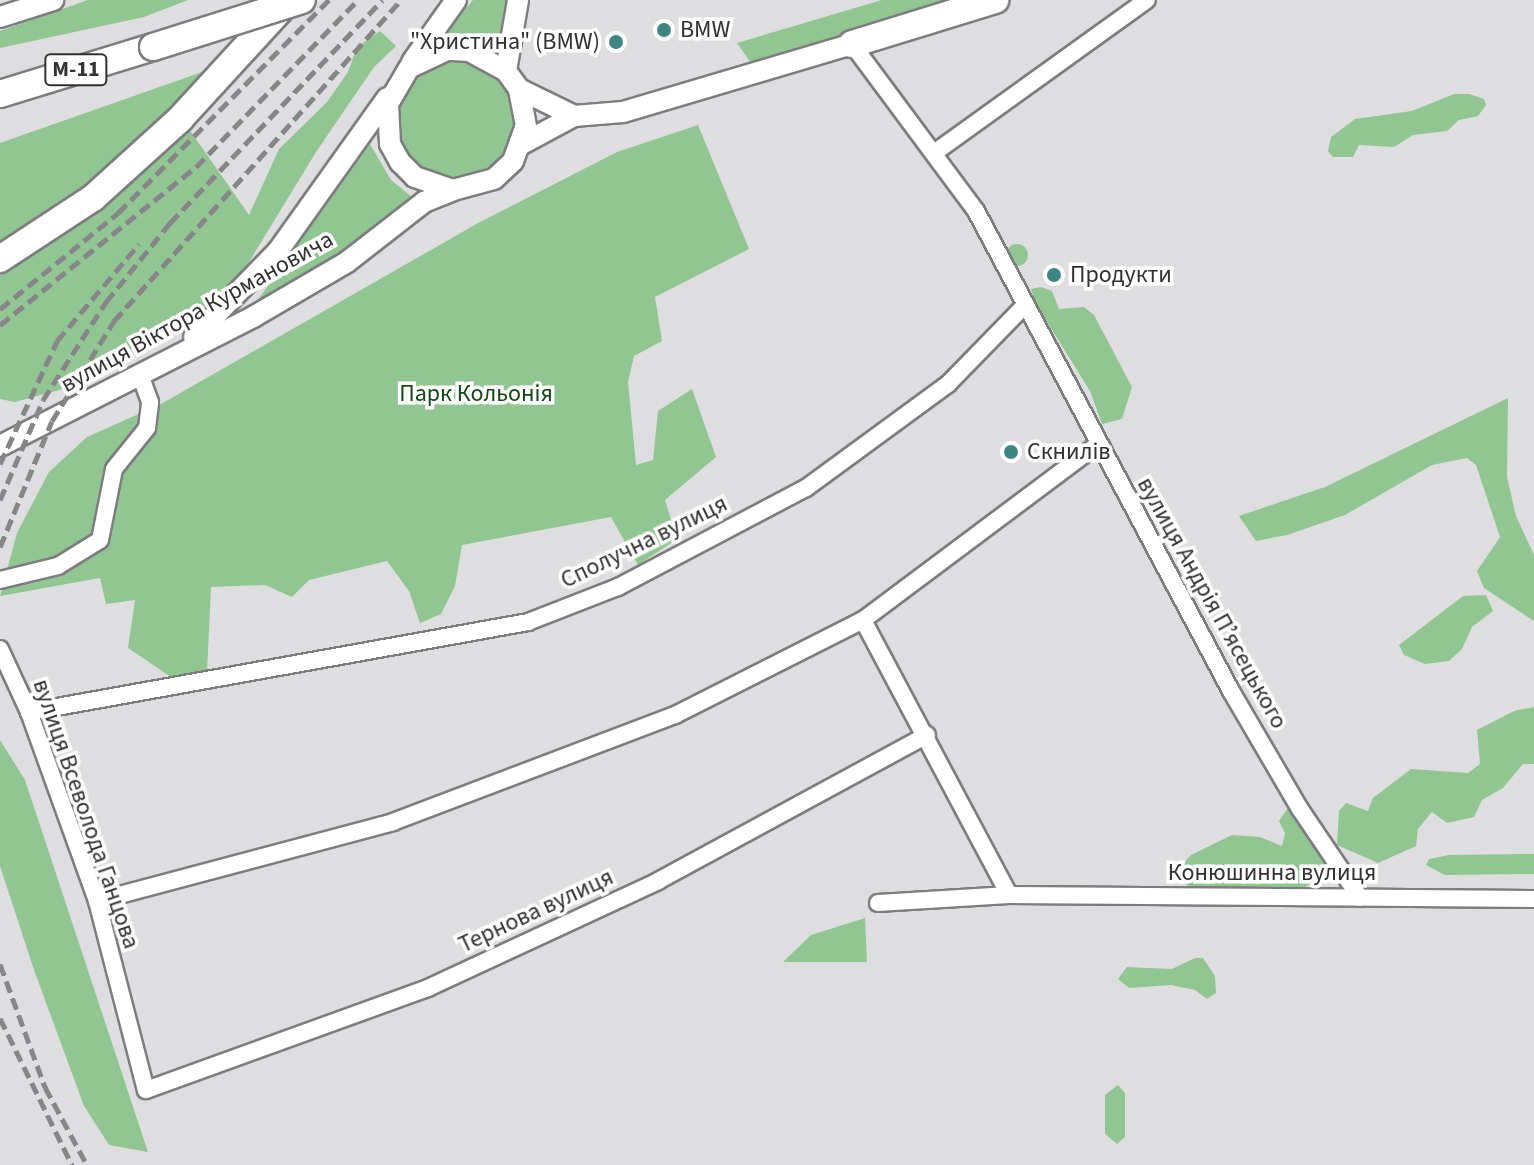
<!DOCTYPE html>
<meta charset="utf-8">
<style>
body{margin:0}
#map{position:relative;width:1534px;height:1165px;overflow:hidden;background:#dedee1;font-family:"Source Sans 3",sans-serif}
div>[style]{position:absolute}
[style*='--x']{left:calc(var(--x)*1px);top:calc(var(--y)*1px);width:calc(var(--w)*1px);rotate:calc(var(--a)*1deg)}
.green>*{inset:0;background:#91c591}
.round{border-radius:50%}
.roads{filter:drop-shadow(2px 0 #7d7d80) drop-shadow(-2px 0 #7d7d80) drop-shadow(0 2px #7d7d80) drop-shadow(0 -2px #7d7d80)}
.minor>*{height:16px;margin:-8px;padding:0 8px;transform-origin:8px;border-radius:8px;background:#fff}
.tertiary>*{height:20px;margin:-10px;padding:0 10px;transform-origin:10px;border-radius:10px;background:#fff}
.primary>*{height:26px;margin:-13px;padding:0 13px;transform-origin:13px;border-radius:13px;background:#fff}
.rail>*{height:5px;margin-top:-2.5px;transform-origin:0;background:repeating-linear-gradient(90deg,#868688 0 12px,transparent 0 18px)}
.bridges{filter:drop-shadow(2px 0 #7d7d80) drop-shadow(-2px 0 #7d7d80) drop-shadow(0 2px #7d7d80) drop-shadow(0 -2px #7d7d80)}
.primary-bridge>*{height:26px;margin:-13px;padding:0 13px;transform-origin:13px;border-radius:13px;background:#fff}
.dots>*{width:22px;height:22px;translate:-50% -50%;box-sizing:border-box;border:4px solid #fff;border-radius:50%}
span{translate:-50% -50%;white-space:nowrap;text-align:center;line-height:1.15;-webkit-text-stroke:7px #fff;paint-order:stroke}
.shield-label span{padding:2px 6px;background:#fff;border:2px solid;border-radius:6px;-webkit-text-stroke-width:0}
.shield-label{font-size:22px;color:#313132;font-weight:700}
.poi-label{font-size:24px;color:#313132}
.left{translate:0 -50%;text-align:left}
.right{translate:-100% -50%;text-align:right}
.street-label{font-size:24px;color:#313132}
.park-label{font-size:24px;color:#114816}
</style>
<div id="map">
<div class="green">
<div style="clip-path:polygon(88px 0,188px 0,144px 17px,0 48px,0 31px)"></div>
<div style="clip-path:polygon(473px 0,507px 0,498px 47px,474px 34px,445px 33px)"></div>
<div style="clip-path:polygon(882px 0,956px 0,751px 63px,737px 43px)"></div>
<div style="clip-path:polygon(380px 31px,396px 46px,374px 67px,316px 152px,235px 285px,163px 343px,151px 337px,70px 387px,15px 402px,0 399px,0 275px,102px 206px,189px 129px,249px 215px,279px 149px,327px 102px,348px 72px,357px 47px)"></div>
<div class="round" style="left:397px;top:60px;width:120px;height:120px"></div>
<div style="clip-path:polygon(205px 71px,133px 146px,55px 209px,0 244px,0 143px)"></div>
<div style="clip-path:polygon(1454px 94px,1469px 94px,1484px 99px,1486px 105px,1478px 116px,1459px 120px,1447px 131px,1413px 135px,1394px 147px,1359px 145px,1353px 157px,1333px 157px,1328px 151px,1331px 137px,1355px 119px,1412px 111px)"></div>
<div style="clip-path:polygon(698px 125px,749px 249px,655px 297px,662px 341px,634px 356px,628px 382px,636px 465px,653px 460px,658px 411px,692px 389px,716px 457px,665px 500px,677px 539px,638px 565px,611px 517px,462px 545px,455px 586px,441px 614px,420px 623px,409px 591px,387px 561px,309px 580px,292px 597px,265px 585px,211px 587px,207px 672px,171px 677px,128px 648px,135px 600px,106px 604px,100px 578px,0 596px,17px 533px,49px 472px,87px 437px,161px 404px,480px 222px,617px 152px)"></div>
<div style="clip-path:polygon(370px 144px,391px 180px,412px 197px,368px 240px,252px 308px)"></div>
<div class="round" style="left:1006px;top:244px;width:22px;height:22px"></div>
<div style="clip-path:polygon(1041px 287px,1052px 291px,1059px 309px,1084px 307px,1094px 315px,1132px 387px,1122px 419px,1102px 424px,1090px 391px,1036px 304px,1031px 289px)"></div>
<div style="clip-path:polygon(1508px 398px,1507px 477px,1516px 516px,1534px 555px,1534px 621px,1484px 588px,1477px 571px,1500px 537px,1476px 465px,1467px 458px,1432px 465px,1345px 515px,1287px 535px,1256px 541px,1239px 516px,1325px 487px)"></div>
<div style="clip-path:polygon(1486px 595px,1493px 611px,1472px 627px,1462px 649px,1449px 661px,1425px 664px,1404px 655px,1399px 645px,1463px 596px)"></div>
<div style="clip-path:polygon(1534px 707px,1534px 764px,1523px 764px,1503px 788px,1482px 800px,1474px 817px,1447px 823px,1432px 812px,1418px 829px,1416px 846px,1378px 863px,1337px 845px,1339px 811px,1346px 803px,1368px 811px,1373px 798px,1411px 769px,1468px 773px,1480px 764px,1477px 730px,1514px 711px)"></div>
<div style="clip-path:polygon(0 740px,25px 780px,148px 1152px,109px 1145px,84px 1106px,34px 970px,0 866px)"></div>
<div style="clip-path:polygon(1290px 805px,1329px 862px,1323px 876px,1297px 892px,1193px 891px,1183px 881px,1181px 866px,1191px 855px,1232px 835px,1260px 837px,1282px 846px,1285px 833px,1279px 821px)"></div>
<div style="clip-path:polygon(1534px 854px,1534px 874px,1445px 875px,1426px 865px,1429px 859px,1449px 855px)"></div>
<div style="clip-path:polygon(865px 918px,867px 962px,783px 962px,811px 935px)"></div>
<div style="clip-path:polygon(1195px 958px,1203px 958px,1215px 976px,1216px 993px,1207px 999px,1195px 990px,1171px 985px,1129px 988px,1118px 979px,1127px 967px,1172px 969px)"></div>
<div style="clip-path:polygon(1118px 1085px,1125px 1093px,1125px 1137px,1117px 1144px,1105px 1134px,1105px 1095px)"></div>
</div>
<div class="roads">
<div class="minor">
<div style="--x:852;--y:44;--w:208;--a:53.4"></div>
<div style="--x:976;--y:211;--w:544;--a:62.02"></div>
<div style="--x:1231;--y:691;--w:137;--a:59.7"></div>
<div style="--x:1300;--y:809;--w:107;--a:56"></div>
<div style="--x:934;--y:153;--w:262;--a:-35.7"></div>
<div style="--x:0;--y:580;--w:60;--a:-13.6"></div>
<div style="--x:58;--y:566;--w:49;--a:-31.8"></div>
<div style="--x:100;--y:540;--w:72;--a:-78.8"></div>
<div style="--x:114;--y:469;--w:53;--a:-51.2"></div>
<div style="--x:147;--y:428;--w:26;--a:-83"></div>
<div style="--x:150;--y:402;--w:30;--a:-110"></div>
<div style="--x:863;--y:620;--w:311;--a:62"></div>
<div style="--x:0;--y:649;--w:69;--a:65.3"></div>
<div style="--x:29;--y:712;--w:201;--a:70.2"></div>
<div style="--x:97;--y:901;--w:195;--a:75.5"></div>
<div style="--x:146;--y:1090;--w:300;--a:-19.9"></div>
<div style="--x:428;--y:988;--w:254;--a:-24.9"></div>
<div style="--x:658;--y:881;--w:306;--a:-28.5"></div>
<div style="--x:29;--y:712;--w:507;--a:-10.22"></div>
<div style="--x:528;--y:622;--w:97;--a:-21.3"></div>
<div style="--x:618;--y:587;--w:212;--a:-27.8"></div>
<div style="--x:806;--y:488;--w:176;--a:-36.2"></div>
<div style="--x:948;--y:384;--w:109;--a:-45.7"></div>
<div style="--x:97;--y:901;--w:306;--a:-14.9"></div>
<div style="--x:393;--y:822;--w:302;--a:-20.8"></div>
<div style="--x:675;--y:715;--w:211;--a:-26.8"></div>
<div style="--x:863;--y:620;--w:294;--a:-36.8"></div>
<div style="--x:878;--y:903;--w:131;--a:-3.5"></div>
<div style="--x:1009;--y:895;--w:525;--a:0.44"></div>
</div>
<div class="tertiary">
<div style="--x:0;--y:17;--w:56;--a:-17.8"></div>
<div style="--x:412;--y:62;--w:76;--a:-54.6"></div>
<div style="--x:506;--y:71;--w:42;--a:-151.6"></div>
<div style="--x:469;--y:51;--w:22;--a:-177"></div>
<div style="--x:447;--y:50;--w:42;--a:154.7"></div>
<div style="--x:409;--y:68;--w:42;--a:120.3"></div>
<div style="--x:388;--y:104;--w:40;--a:87.1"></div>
<div style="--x:390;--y:144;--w:21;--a:61"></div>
<div style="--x:400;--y:162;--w:21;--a:45"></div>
<div style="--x:415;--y:177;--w:40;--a:18.9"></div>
<div style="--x:453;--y:190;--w:42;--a:-15"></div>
<div style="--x:494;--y:179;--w:26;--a:-43"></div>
<div style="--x:513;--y:161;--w:37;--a:-70"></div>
<div style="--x:526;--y:126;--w:38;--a:-101"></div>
<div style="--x:519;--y:89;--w:22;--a:-126"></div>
<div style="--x:506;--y:71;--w:72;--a:-80.4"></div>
<div style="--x:519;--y:89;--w:61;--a:26.1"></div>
<div style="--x:522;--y:144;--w:59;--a:-28.3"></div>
<div style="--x:574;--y:116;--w:49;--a:-4.7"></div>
<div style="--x:623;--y:112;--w:239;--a:-16.5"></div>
<div style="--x:194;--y:337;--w:120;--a:-45.7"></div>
<div style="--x:278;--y:251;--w:188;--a:-54.5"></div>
<div style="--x:0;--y:446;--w:284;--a:-27"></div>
<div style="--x:253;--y:317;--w:109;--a:-30.3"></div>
<div style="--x:347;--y:262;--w:98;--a:-37.9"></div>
<div style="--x:424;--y:202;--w:31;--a:-22"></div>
</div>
<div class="primary">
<div style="--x:852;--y:44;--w:150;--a:-17.1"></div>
<div style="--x:0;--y:94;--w:160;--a:-17.1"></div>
<div style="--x:0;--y:259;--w:111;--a:-33.3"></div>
<div style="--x:93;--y:198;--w:118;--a:-42.2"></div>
<div style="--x:180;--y:119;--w:160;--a:-47.5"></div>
</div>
</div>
<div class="rail">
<div style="--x:0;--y:309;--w:152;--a:-39.1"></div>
<div style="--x:118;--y:213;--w:300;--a:-45.3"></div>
<div style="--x:0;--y:325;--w:252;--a:-38.9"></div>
<div style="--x:196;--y:167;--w:233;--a:-45.9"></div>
<div style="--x:0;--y:464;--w:136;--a:-65.1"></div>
<div style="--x:57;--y:341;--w:127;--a:-49.8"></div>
<div style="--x:0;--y:500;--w:109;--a:-66.7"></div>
<div style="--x:43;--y:400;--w:117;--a:-57.3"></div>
<div style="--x:106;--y:302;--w:102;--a:-51"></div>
<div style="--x:170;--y:223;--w:308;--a:-46.4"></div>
<div style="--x:0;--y:547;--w:136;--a:-67.6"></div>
<div style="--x:52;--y:421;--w:118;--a:-58.2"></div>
<div style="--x:114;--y:321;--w:431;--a:-48.2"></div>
<div style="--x:0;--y:964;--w:131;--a:69.9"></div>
<div style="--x:45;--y:1087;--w:89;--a:61.7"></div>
<div style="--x:0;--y:1018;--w:164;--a:63.9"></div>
</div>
<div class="bridges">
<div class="primary-bridge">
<div style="--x:153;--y:47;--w:156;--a:-17.5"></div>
</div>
</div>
<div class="dots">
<div style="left:664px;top:30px;background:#3f8682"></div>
<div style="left:616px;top:42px;background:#3f8682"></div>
<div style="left:1054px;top:275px;background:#3f8682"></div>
<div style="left:1011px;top:452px;background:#3f8682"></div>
</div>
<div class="shield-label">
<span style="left:76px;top:70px">М-11</span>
</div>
<div class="poi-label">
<span class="left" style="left:680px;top:30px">BMW</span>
<span class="right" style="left:600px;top:42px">"Христина" (BMW)</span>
<span class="left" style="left:1070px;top:275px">Продукти</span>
<span class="left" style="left:1027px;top:452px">Скнилів</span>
</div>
<div class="street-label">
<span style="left:197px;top:312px;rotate:-29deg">вулиця Віктора Курмановича</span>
<span style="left:644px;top:542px;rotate:-26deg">Сполучна вулиця</span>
<span style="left:1212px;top:603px;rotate:61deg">вулиця Андрія Пʼясецького</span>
<span style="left:86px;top:814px;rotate:71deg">вулиця Всеволода Ганцова</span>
<span style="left:1272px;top:873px">Конюшинна вулиця</span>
<span style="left:536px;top:911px;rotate:-25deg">Тернова вулиця</span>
</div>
<div class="park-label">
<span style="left:476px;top:394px">Парк Кольонія</span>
</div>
</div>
